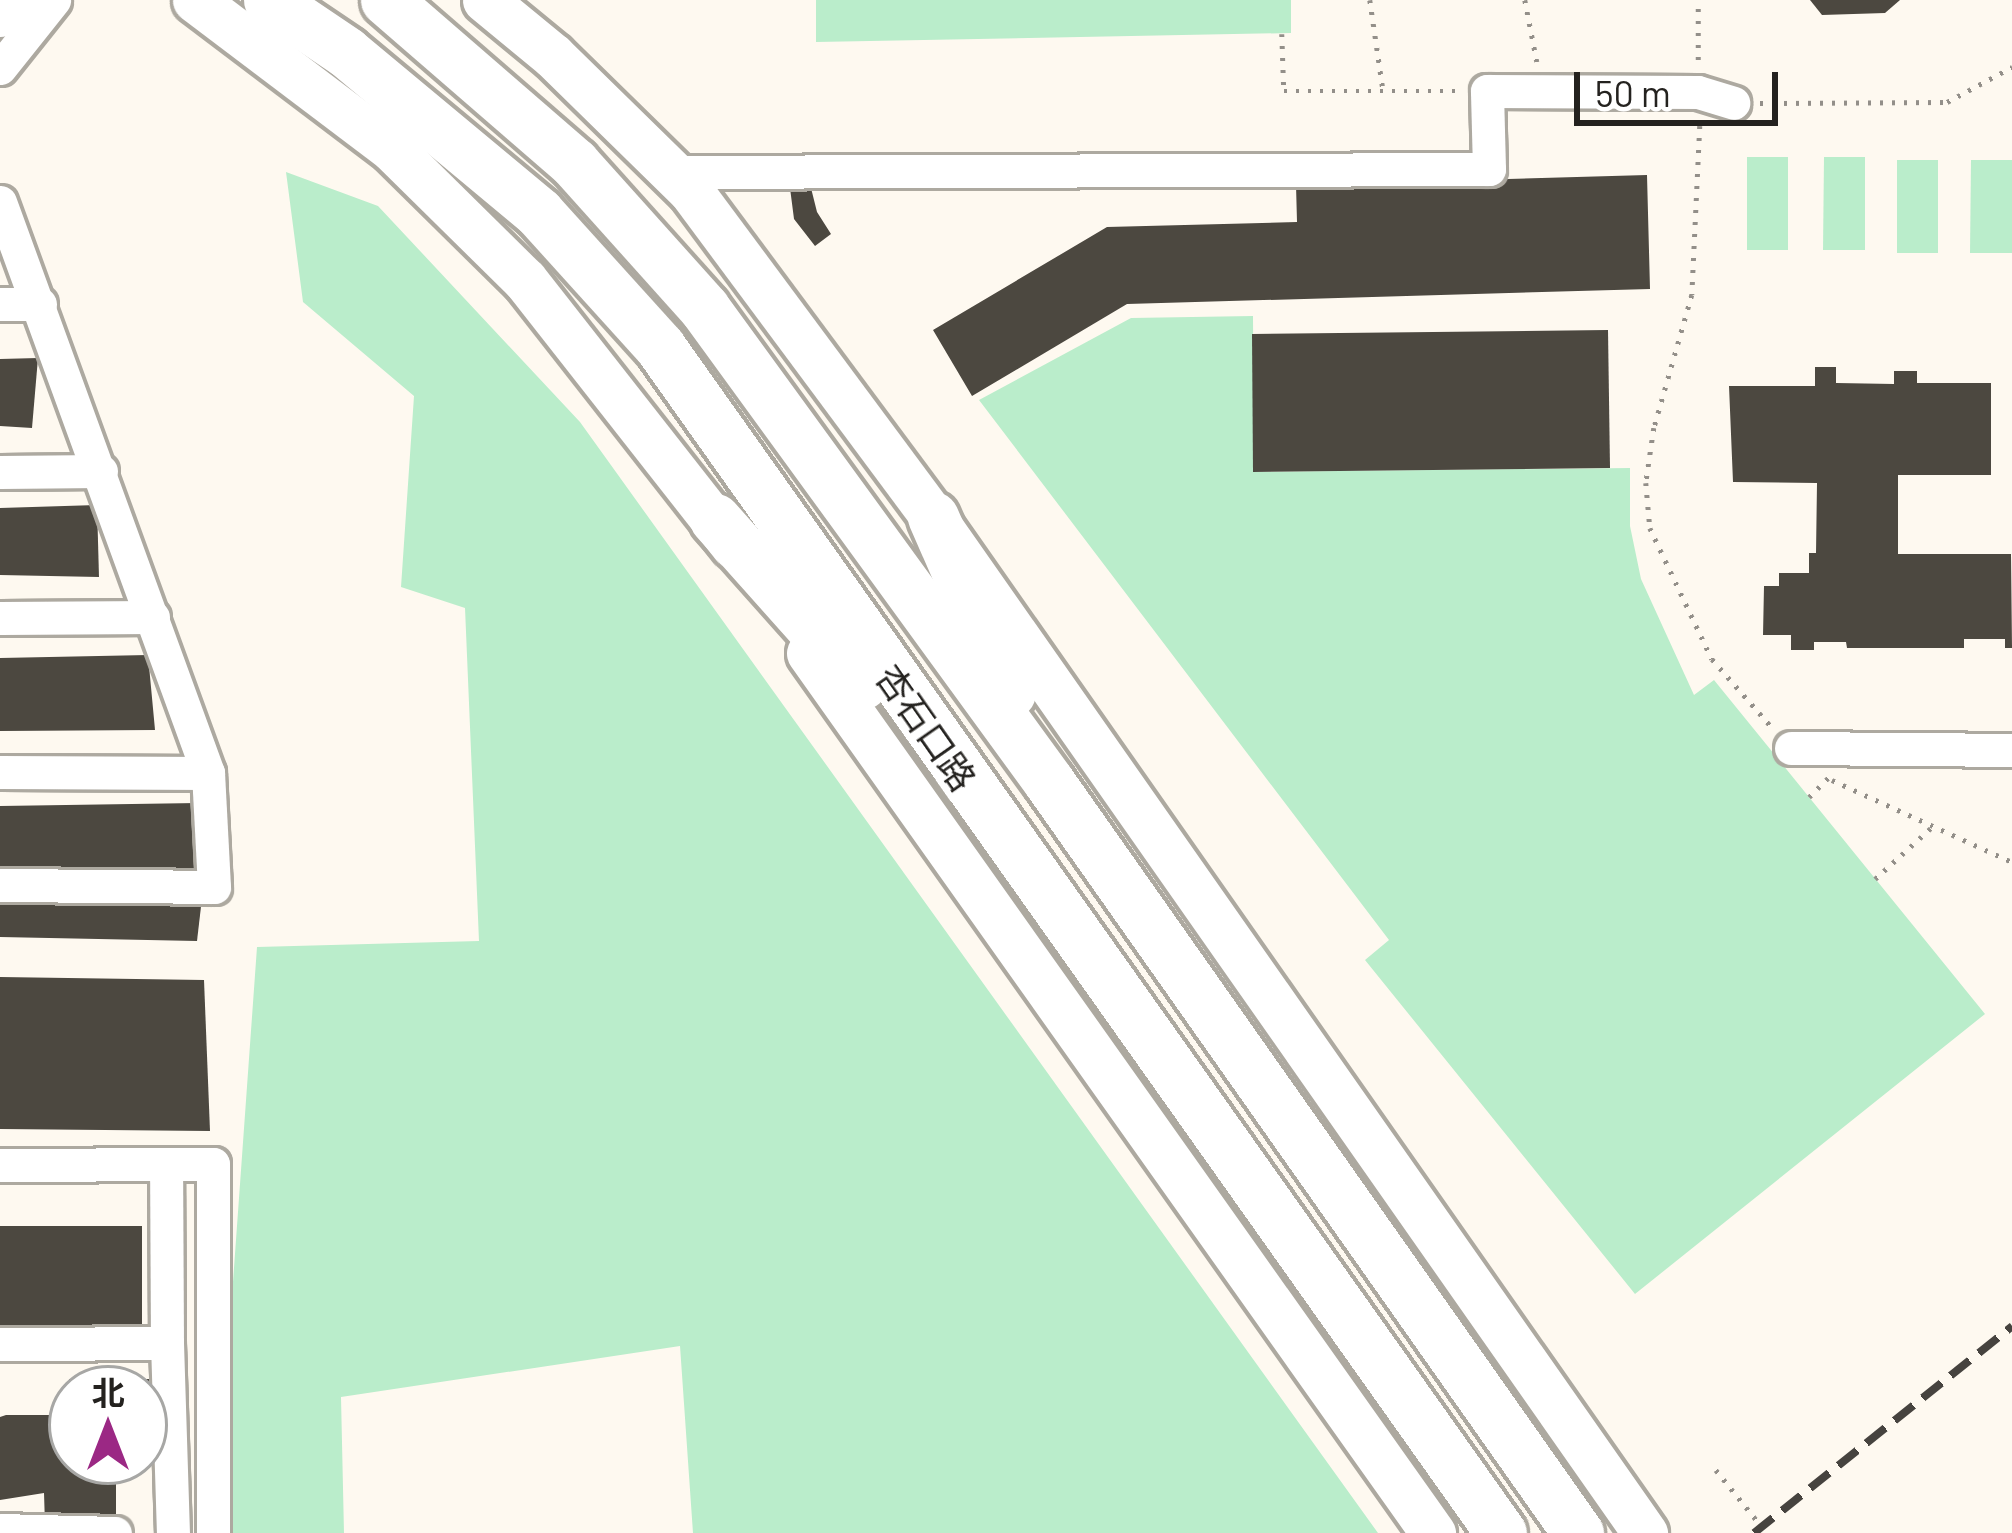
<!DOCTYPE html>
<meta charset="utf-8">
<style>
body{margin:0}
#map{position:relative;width:2012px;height:1533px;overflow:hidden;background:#fef9f0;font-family:Barlow,"Noto Sans SC",sans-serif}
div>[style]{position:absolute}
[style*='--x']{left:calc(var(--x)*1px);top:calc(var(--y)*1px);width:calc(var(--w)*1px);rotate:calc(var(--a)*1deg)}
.green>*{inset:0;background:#baedcb}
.building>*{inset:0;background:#4c4840}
.path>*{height:4.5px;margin-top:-2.25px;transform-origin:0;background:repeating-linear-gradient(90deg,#938f89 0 3px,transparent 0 12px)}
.roads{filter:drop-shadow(3px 0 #ada9a0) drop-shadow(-3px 0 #ada9a0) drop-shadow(0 3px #ada9a0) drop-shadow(0 -3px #ada9a0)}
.street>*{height:33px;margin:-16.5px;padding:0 16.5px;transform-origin:16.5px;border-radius:16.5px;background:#fff}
.secondary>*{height:45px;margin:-22.5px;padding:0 22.5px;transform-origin:22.5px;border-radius:22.5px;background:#fff}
.primary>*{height:51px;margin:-25.5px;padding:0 25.5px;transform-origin:25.5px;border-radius:25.5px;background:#fff}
.rail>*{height:8px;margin-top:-4px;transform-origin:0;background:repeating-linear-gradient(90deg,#46433f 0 24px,transparent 0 36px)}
span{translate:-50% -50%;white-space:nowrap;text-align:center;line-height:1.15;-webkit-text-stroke:12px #fff;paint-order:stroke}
.street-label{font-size:36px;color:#24221f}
.north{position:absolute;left:48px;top:1365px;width:120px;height:120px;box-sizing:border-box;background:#fff;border:3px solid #a7a7a5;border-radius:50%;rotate:0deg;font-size:33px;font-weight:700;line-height:48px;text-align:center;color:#24221f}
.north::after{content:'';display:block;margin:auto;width:42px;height:54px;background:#9b2884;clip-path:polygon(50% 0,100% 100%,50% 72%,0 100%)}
.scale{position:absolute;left:1574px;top:72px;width:204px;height:54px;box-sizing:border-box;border:6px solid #24221f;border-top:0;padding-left:15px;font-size:36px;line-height:42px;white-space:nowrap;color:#24221f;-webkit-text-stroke:9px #fff;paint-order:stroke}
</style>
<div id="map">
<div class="green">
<div style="clip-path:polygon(816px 0,1291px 0,1291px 33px,816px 42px)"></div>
<div style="clip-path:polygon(1747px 157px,1788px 157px,1788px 250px,1747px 250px)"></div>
<div style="clip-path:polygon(1824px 157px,1865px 157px,1865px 250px,1823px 250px)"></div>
<div style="clip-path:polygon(1897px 160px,1938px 160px,1938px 253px,1897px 253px)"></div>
<div style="clip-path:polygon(1971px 160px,2012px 160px,2012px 253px,1970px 253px)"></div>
<div style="clip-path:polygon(286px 172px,378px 206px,580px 422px,1378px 1533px,693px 1533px,680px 1346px,341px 1397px,344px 1533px,215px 1533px,257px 947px,479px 941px,465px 608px,401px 587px,414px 396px,303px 302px)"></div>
<div style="clip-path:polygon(1253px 316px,1254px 472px,1630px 468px,1630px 526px,1641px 579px,1694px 695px,1714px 680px,1985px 1014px,1635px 1294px,1365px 960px,1389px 940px,979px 400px,1131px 318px)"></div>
</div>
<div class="building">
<div style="clip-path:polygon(1810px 0,1900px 0,1885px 13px,1822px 15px)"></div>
<div style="clip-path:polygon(1647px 175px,1650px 289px,1127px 304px,972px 396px,933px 330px,1107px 227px,1297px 222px,1296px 185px)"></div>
<div style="clip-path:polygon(810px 184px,817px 212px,831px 234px,815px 246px,794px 219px,790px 188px)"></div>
<div style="clip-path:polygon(1608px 330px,1610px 468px,1253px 472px,1252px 334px)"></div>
<div style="clip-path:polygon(38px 358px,32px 428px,0 426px,0 359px)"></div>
<div style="clip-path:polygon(1815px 367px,1836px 367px,1836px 383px,1894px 384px,1894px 371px,1917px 371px,1917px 383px,1991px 383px,1991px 475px,1898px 475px,1898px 554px,2011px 554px,2012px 648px,2005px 648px,2005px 639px,1964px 639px,1964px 648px,1847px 648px,1846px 642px,1814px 642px,1814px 650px,1791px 650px,1791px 635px,1763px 635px,1764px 586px,1779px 586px,1779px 573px,1809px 573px,1809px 553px,1816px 553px,1817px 483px,1733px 482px,1729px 386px,1815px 386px)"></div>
<div style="clip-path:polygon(97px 505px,99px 577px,0 575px,0 508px)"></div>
<div style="clip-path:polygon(148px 655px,155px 730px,0 731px,0 658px)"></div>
<div style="clip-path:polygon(198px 803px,200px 875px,0 873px,0 806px)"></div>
<div style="clip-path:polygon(0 897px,202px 898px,197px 941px,0 937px)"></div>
<div style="clip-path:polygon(0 977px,204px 980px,210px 1131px,0 1129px)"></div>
<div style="clip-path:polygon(0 1226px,142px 1226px,142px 1337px,0 1337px)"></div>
<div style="clip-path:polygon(69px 1379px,163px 1379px,162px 1456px,144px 1456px,144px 1389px,69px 1389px)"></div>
<div style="clip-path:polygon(6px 1415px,72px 1415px,72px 1461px,116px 1461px,116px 1525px,45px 1525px,44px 1493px,0 1500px,0 1417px)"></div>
</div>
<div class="path">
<div style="--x:1370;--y:0;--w:90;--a:81.7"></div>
<div style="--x:1525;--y:0;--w:63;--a:79"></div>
<div style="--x:1282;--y:34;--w:57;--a:88"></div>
<div style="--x:1284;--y:91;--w:174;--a:0"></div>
<div style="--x:1698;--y:60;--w:60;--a:-90"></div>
<div style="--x:1760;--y:103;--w:187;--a:-0.3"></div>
<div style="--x:1947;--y:102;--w:74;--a:-28.3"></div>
<div style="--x:1700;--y:126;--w:169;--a:92.7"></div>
<div style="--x:1692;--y:295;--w:138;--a:105.9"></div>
<div style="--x:1654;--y:428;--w:56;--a:98.3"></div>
<div style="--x:1646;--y:483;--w:45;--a:84.9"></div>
<div style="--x:1650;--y:528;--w:145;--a:64.7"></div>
<div style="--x:1712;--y:659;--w:88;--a:48.7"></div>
<div style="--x:1832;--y:780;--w:198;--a:24.5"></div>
<div style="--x:1809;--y:797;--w:27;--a:-45"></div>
<div style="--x:1875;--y:879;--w:79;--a:-42.4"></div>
<div style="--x:1716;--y:1470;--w:81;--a:51"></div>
</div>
<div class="roads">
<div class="street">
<div style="--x:0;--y:20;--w:28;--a:-45"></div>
<div style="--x:0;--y:68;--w:87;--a:-51.5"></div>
<div style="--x:671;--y:172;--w:818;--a:-0.21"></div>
<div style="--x:1489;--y:169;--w:78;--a:-91.5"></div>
<div style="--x:1487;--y:91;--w:211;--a:0.3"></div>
<div style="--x:1698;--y:92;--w:37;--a:17"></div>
<div style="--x:0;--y:202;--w:608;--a:69.98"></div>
<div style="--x:208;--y:773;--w:208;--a:-179.7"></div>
<div style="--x:0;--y:304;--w:40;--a:0"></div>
<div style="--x:0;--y:472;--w:101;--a:-0.6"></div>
<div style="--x:0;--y:618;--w:153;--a:-0.4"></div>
<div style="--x:1791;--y:748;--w:221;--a:0.5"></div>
<div style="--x:0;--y:885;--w:214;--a:0.5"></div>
<div style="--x:214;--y:887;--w:114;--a:-93"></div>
<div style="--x:0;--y:1165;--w:213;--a:-0.3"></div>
<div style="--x:213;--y:1164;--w:369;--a:90"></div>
<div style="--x:167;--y:1343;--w:190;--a:88.2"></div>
<div style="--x:0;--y:1344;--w:167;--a:-0.3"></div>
<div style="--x:167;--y:1343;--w:179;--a:-90.3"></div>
<div style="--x:0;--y:1530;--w:115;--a:1.5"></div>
</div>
<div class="secondary">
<div style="--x:195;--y:0;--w:248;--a:37.1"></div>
<div style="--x:393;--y:150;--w:185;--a:44.6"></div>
<div style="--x:525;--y:280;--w:337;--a:51.9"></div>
<div style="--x:485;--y:0;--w:88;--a:39.5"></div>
<div style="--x:553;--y:56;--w:192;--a:44.4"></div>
<div style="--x:690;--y:190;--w:407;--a:53.4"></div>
<div style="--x:933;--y:517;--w:1241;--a:54.98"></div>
<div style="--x:809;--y:653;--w:1079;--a:54.66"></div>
</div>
<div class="primary">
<div style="--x:269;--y:0;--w:93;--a:34"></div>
<div style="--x:346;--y:52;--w:251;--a:39.8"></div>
<div style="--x:539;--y:213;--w:181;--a:47.9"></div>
<div style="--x:660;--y:347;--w:1454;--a:54.66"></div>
<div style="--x:386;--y:0;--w:249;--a:40.9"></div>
<div style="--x:574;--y:163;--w:195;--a:48.1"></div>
<div style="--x:704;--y:308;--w:586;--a:53.95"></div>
<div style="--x:1049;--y:782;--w:919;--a:54.84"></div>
<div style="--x:933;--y:517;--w:192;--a:66.4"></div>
<div style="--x:715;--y:519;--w:221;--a:48.3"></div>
</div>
</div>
<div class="rail">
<div style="--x:1754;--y:1533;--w:331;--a:-38.7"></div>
</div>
<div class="street-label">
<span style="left:927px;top:727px;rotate:55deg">杏石口路</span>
</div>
<div class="north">北</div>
<div class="scale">50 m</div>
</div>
